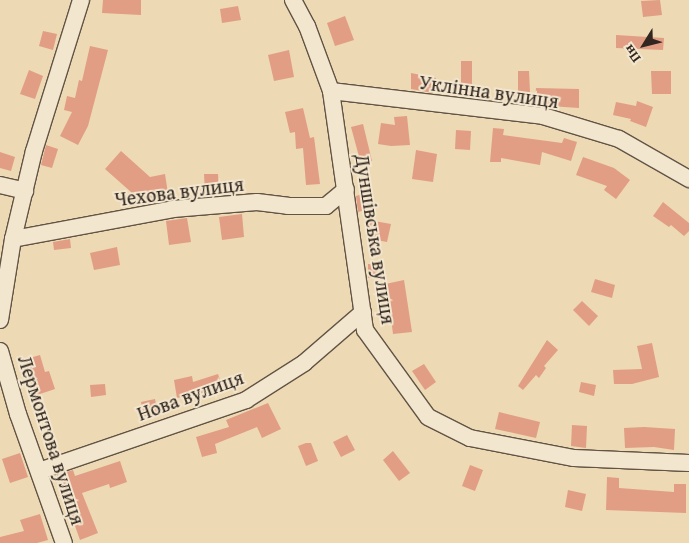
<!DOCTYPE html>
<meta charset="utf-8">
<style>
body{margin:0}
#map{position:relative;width:689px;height:543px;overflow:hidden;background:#edd9b4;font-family:"Gentium Book Plus",serif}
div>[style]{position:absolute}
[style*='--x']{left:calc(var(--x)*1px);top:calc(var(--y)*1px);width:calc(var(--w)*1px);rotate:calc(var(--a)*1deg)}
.building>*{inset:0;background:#e19e84}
.roads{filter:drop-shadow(1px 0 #615445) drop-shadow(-1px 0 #615445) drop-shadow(0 1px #615445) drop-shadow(0 -1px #615445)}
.street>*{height:16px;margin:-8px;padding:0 8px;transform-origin:8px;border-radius:8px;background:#f3e6ce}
span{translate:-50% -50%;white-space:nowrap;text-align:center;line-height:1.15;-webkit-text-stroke:4px #f3e6ce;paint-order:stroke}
.street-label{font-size:20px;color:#322720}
.north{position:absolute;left:619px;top:20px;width:50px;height:50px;-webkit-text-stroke:4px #f3e6ce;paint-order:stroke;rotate:234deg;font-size:14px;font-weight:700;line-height:20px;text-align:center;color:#322720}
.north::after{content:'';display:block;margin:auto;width:18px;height:22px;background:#322720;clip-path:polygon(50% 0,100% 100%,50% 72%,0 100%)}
</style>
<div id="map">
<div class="building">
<div style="clip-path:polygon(103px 0,141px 0,141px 15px,102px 13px)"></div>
<div style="clip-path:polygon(660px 0,662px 15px,643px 17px,641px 1px)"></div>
<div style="clip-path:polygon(238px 6px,241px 20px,222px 23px,220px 9px)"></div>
<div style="clip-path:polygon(345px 16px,354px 40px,335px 46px,327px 23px)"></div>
<div style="clip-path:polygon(43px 31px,57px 34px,53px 50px,39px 46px)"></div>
<div style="clip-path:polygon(616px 35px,664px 38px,663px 50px,616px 48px)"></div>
<div style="clip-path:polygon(90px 46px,108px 50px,88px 126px,78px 145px,60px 136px,72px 112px,64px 110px,67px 96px,75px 98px,79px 80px,82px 81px)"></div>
<div style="clip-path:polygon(289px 50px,294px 77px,274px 81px,268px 55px)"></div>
<div style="clip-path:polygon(461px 61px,472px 61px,472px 96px,461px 96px)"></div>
<div style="clip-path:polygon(29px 70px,43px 76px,35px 99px,20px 94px)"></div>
<div style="clip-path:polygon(518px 71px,529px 71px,530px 92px,518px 92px)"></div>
<div style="clip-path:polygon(651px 71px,671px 71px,671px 94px,652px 94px)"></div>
<div style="clip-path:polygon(411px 73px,436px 78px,433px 93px,411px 89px)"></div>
<div style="clip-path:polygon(536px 88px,579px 89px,579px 108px,535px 105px)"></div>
<div style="clip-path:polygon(637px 101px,653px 107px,646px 127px,630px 121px,631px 119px,613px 115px,616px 102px,636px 106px)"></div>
<div style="clip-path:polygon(303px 108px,310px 138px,314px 137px,320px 184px,306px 185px,303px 148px,296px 149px,295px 132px,290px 133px,285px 112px)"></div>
<div style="clip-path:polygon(407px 116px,410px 145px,391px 146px,378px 144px,381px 123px,395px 125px,394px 117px)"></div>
<div style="clip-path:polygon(363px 124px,372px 161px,361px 164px,351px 127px)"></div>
<div style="clip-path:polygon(493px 128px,504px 129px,503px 135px,562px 143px,564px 138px,577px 142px,571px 161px,542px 152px,540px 165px,501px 158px,501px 162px,490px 162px)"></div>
<div style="clip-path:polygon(456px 130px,471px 131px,470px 150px,455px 149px)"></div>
<div style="clip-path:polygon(46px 145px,58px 149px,52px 168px,41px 165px)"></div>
<div style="clip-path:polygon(416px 150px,437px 154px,433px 182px,412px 179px)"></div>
<div style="clip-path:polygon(121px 151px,150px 177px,165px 174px,169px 200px,132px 206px,131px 192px,105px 169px)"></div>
<div style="clip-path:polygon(0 152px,15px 157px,11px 171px,0 168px)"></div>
<div style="clip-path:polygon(583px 157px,614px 168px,630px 180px,616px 199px,604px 190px,607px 186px,576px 175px)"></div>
<div style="clip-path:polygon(204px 174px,218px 174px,219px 193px,205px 193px)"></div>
<div style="clip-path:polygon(368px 192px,372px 208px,358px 212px,356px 196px)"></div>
<div style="clip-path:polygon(663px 202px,689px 223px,689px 231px,684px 236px,671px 225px,669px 227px,653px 216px)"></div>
<div style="clip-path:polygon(242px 214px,244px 237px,222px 240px,219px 217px)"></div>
<div style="clip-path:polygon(187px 218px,191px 242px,169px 245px,166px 221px)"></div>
<div style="clip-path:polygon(369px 220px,391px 224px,387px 242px,366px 238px)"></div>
<div style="clip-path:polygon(70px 239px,71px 248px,54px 250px,53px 242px)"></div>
<div style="clip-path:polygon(117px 247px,120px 265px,94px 270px,90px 253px)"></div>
<div style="clip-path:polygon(368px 264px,383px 265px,382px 278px,368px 278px)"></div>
<div style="clip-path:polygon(595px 279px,615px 285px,612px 298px,591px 292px)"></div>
<div style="clip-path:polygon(404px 280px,412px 332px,393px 334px,389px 303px,379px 305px,376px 286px)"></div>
<div style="clip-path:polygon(582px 301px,598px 316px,589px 326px,573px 310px)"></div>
<div style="clip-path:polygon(547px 340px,558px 350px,544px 366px,546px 368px,539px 378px,536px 375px,523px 390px,518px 386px)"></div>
<div style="clip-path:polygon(652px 343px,659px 377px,632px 384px,614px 384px,613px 370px,642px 369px,637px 346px)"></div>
<div style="clip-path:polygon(40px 355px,45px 372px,49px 371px,55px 389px,34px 396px,26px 359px)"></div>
<div style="clip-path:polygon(424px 364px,436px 382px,425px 390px,412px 371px)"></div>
<div style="clip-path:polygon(218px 374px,224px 391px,210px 396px,209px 392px,177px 398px,174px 380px,192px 376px,193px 382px)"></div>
<div style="clip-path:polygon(581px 382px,596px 385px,594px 396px,579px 392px)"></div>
<div style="clip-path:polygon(105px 384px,106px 395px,91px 397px,90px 385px)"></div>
<div style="clip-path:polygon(155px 399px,158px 414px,144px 416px,141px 402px)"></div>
<div style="clip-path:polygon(268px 403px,281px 429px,262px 438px,257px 427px,215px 444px,217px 453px,202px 457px,196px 437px,229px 427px,226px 420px)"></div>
<div style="clip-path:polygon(499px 412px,540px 422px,536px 438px,495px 429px)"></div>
<div style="clip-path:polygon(572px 425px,587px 426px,586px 448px,571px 446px)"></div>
<div style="clip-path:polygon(644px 427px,675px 429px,674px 450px,654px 447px,625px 448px,624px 428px)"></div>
<div style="clip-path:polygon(347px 435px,355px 450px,341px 457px,333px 442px)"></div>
<div style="clip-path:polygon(306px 443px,311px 443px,318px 461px,306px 466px,298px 446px)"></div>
<div style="clip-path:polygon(393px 451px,410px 473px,399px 481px,383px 460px)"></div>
<div style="clip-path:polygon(20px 453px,28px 477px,10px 483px,2px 459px)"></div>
<div style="clip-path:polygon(120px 461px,127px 482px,110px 488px,109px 484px,82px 493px,98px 533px,80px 540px,57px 475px,73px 470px,75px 476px)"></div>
<div style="clip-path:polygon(470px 465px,483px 470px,475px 491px,462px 486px)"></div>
<div style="clip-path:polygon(607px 477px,619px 478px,619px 488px,674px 492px,674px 484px,686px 484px,686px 513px,606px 510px)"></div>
<div style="clip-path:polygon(568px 490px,586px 494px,582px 511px,565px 507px)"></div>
<div style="clip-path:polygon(40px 514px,48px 540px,37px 543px,0 543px,0 537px,24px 531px,20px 520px)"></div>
</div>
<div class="roads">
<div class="street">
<div style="--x:293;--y:0;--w:30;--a:62"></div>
<div style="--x:307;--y:26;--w:69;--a:69.7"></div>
<div style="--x:331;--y:91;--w:241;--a:81.9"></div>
<div style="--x:365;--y:330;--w:107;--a:54.1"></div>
<div style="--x:428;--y:417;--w:47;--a:26.6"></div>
<div style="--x:470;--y:438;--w:106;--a:10.9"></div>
<div style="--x:574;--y:458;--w:115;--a:2.5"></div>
<div style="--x:331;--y:91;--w:213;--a:6.7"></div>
<div style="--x:543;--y:116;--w:79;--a:16.8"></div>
<div style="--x:619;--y:139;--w:81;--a:29.7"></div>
<div style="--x:0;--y:185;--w:26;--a:13"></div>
<div style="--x:13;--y:239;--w:163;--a:-10.6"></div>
<div style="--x:173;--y:209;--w:84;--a:-4.8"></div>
<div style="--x:257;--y:202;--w:31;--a:7"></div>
<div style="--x:288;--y:206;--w:38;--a:0"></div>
<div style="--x:326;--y:206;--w:26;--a:-40"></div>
<div style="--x:0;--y:320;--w:82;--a:-80.9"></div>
<div style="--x:13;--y:239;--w:90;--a:-76.6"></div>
<div style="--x:34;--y:151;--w:158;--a:-72.7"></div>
<div style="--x:0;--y:351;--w:66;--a:74.1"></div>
<div style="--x:18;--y:414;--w:137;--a:70.4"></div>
<div style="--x:39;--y:471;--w:219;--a:-18.9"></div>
<div style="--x:246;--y:400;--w:69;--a:-32.5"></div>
<div style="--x:304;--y:363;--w:78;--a:-40.8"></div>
</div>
</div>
<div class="street-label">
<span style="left:489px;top:91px;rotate:8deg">Уклінна вулиця</span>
<span style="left:179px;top:191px;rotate:-7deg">Чехова вулиця</span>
<span style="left:376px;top:239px;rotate:81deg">Дуншівська вулиця</span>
<span style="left:190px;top:395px;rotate:-20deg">Нова вулиця</span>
<span style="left:52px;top:440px;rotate:72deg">Лермонтова вулиця</span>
</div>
<div class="north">Пн</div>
</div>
